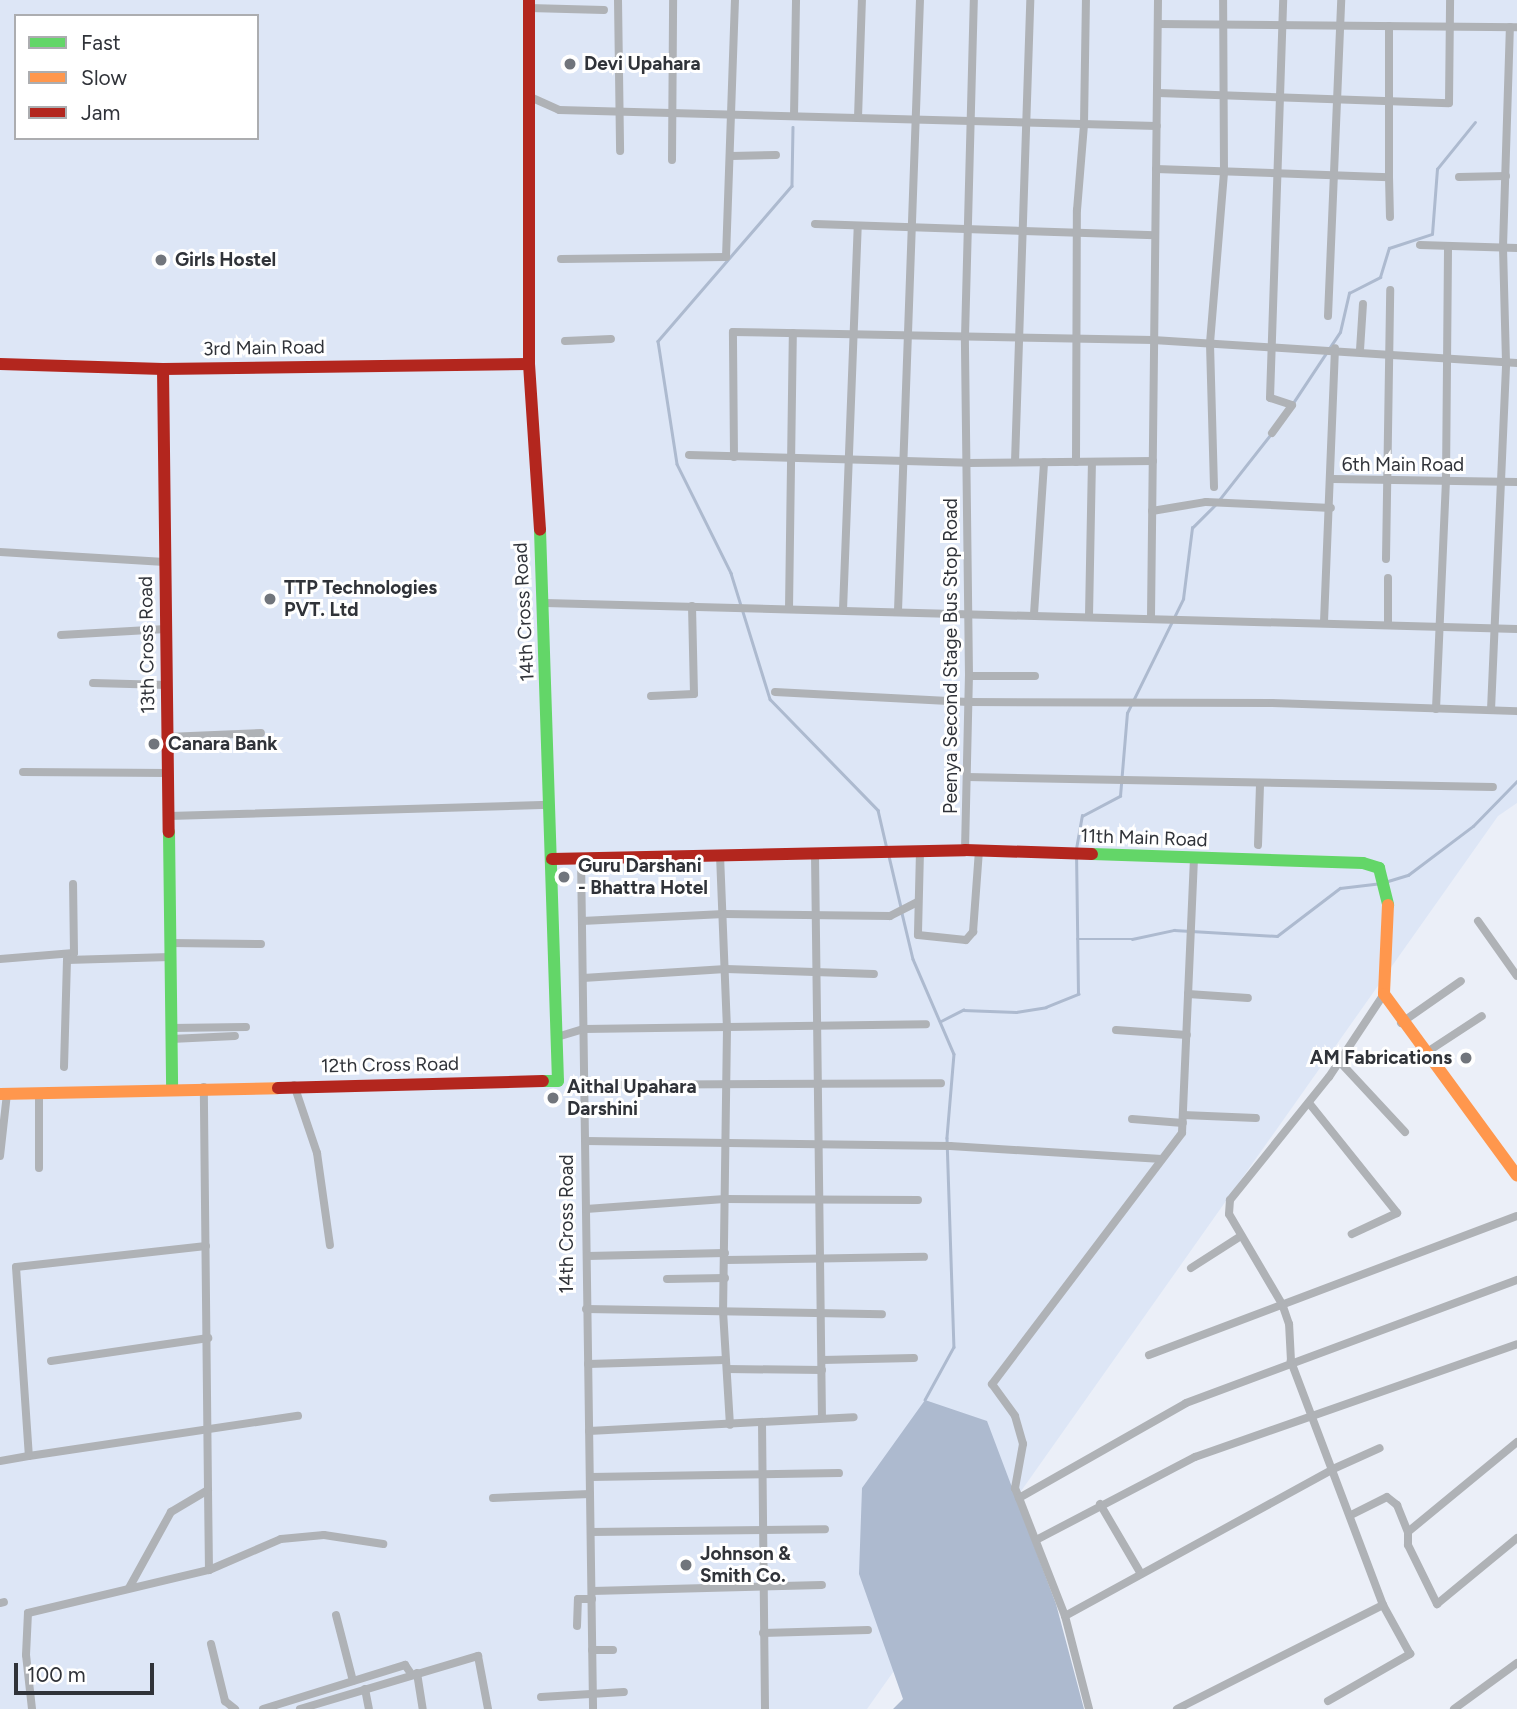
<!DOCTYPE html>
<style>
body{margin:0}
#map{position:relative;width:1517px;height:1709px;overflow:hidden;background:#ebeff8;font-family:Figtree,sans-serif}
div>[style]{position:absolute}
[style*='--x']{left:calc(var(--x)*1px);top:calc(var(--y)*1px);width:calc(var(--w)*1px);rotate:calc(var(--a)*1deg)}
.built>*{inset:0;background:#dde6f6}
.water>*{inset:0;background:#adbacf}
.stream>*{height:2.5px;margin:-1.25px;padding:0 1.25px;transform-origin:1.25px;border-radius:1.25px;background:#adbacf}
.street>*{height:8px;margin:-4px;padding:0 4px;transform-origin:4px;border-radius:4px;background:#afb2b6}
.fast>*{height:12px;margin:-6px;padding:0 6px;transform-origin:6px;border-radius:6px;background:#63d668}
.slow>*{height:12px;margin:-6px;padding:0 6px;transform-origin:6px;border-radius:6px;background:#ff974d}
.jam>*{height:12px;margin:-6px;padding:0 6px;transform-origin:6px;border-radius:6px;background:#b3261e}
.dots>*{width:19px;height:19px;translate:-50% -50%;box-sizing:border-box;border:4px solid #fff;border-radius:50%}
span{translate:-50% -50%;white-space:nowrap;text-align:center;line-height:1.15;-webkit-text-stroke:6px #fff;paint-order:stroke}
.poi-label{font-size:19px;color:#303339;font-weight:700}
.left{translate:0 -50%;text-align:left}
.right{translate:-100% -50%;text-align:right}
.street-label{font-size:19px;color:#303339}
.legend{position:absolute;left:14px;top:14px;width:245px;height:126px;box-sizing:border-box;background:#fff;border:2px solid #acadb0;margin:0;padding:9px 12px;list-style:none;font-size:21px;color:#303339}
.legend li{display:flex;align-items:center;gap:14px;height:35px}
.legend b{width:35px;border:2px solid #acadb0}
.scale{position:absolute;left:14px;top:1663px;width:140px;height:32px;box-sizing:border-box;border:4px solid #303339;border-top:0;padding-left:9px;font-size:21px;line-height:24px;white-space:nowrap;color:#303339;-webkit-text-stroke:5px #fff;paint-order:stroke}
</style>
<div id="map">
<div class="built">
<div style="clip-path:polygon(evenodd,0 0,1517px 0,1517px 803px,1498px 816px,867px 1709px,0 1709px,0 0,16px 16px,257px 16px,257px 138px,16px 138px,16px 16px)"></div>
</div>
<div class="water">
<div style="clip-path:polygon(925px 1400px,987px 1421px,1056px 1604px,1084px 1709px,893px 1709px,903px 1699px,859px 1574px,862px 1488px)"></div>
</div>
<div class="stream">
<div style="--x:793;--y:127;--w:59;--a:91"></div>
<div style="--x:792;--y:186;--w:205;--a:130.8"></div>
<div style="--x:658;--y:341;--w:124;--a:81.2"></div>
<div style="--x:677;--y:464;--w:122;--a:63.6"></div>
<div style="--x:731;--y:573;--w:132;--a:72.8"></div>
<div style="--x:770;--y:699;--w:155;--a:45.8"></div>
<div style="--x:878;--y:810;--w:40;--a:77"></div>
<div style="--x:1293;--y:403;--w:85;--a:-56.5"></div>
<div style="--x:1340;--y:332;--w:40;--a:-77"></div>
<div style="--x:1349;--y:293;--w:35;--a:-27"></div>
<div style="--x:1380;--y:277;--w:30;--a:-73"></div>
<div style="--x:1389;--y:248;--w:45;--a:-18"></div>
<div style="--x:1432;--y:234;--w:65;--a:-85.6"></div>
<div style="--x:1437;--y:169;--w:60;--a:-51"></div>
<div style="--x:1219;--y:500;--w:84;--a:-51.8"></div>
<div style="--x:1076;--y:849;--w:34;--a:-80"></div>
<div style="--x:1082;--y:816;--w:43;--a:-27.8"></div>
<div style="--x:1120;--y:796;--w:83;--a:-85.2"></div>
<div style="--x:1127;--y:713;--w:127;--a:-63.8"></div>
<div style="--x:1183;--y:599;--w:72;--a:-82.8"></div>
<div style="--x:1192;--y:528;--w:33;--a:-45"></div>
<div style="--x:889;--y:856;--w:52;--a:76.8"></div>
<div style="--x:1388;--y:881;--w:21;--a:-17"></div>
<div style="--x:1408;--y:875;--w:81;--a:-37"></div>
<div style="--x:1473;--y:826;--w:63;--a:-45.6"></div>
<div style="--x:902;--y:913;--w:47;--a:76.6"></div>
<div style="--x:913;--y:959;--w:103;--a:66.7"></div>
<div style="--x:954;--y:1054;--w:84;--a:94.8"></div>
<div style="--x:947;--y:1138;--w:209;--a:88.1"></div>
<div style="--x:954;--y:1347;--w:60;--a:118.7"></div>
<div style="--x:1077;--y:939;--w:55;--a:0"></div>
<div style="--x:1132;--y:939;--w:43;--a:-12.1"></div>
<div style="--x:1174;--y:930;--w:103;--a:3.3"></div>
<div style="--x:1277;--y:936;--w:79;--a:-37.3"></div>
<div style="--x:1340;--y:888;--w:42;--a:-6.8"></div>
<div style="--x:941;--y:1021;--w:25;--a:-27"></div>
<div style="--x:963;--y:1010;--w:53;--a:2.2"></div>
<div style="--x:1016;--y:1012;--w:30;--a:-9"></div>
<div style="--x:1046;--y:1007;--w:35;--a:-22"></div>
<div style="--x:1078;--y:994;--w:138;--a:-90.8"></div>
</div>
<div class="street">
<div style="--x:618;--y:0;--w:151;--a:89.2"></div>
<div style="--x:529;--y:8;--w:75;--a:1.5"></div>
<div style="--x:1158;--y:24;--w:359;--a:0.5"></div>
<div style="--x:1158;--y:93;--w:291;--a:2"></div>
<div style="--x:1449;--y:103;--w:103;--a:-89.4"></div>
<div style="--x:528;--y:96;--w:34;--a:24"></div>
<div style="--x:559;--y:110;--w:598;--a:1.53"></div>
<div style="--x:794;--y:116;--w:116;--a:-89"></div>
<div style="--x:858;--y:118;--w:118;--a:-88.1"></div>
<div style="--x:731;--y:156;--w:45;--a:-1.3"></div>
<div style="--x:672;--y:160;--w:160;--a:-89.6"></div>
<div style="--x:1156;--y:169;--w:233;--a:2"></div>
<div style="--x:1389;--y:177;--w:151;--a:-90"></div>
<div style="--x:1389;--y:177;--w:40;--a:88.6"></div>
<div style="--x:1459;--y:177;--w:47;--a:-1.2"></div>
<div style="--x:815;--y:224;--w:340;--a:1.9"></div>
<div style="--x:1420;--y:245;--w:97;--a:1.8"></div>
<div style="--x:561;--y:259;--w:165;--a:-0.7"></div>
<div style="--x:726;--y:257;--w:257;--a:-88"></div>
<div style="--x:1328;--y:316;--w:316;--a:-87.6"></div>
<div style="--x:565;--y:341;--w:46;--a:-2.5"></div>
<div style="--x:1360;--y:350;--w:46;--a:-86.3"></div>
<div style="--x:1272;--y:433;--w:34;--a:-54"></div>
<div style="--x:1292;--y:405;--w:23;--a:-162"></div>
<div style="--x:1270;--y:398;--w:398;--a:-88.1"></div>
<div style="--x:689;--y:455;--w:279;--a:1.6"></div>
<div style="--x:968;--y:463;--w:185;--a:-0.6"></div>
<div style="--x:734;--y:457;--w:125;--a:-90.5"></div>
<div style="--x:733;--y:332;--w:420;--a:1.1"></div>
<div style="--x:1153;--y:340;--w:365;--a:3.6"></div>
<div style="--x:1015;--y:462;--w:462;--a:-88.1"></div>
<div style="--x:1076;--y:462;--w:252;--a:-89.8"></div>
<div style="--x:1077;--y:210;--w:86;--a:-85.3"></div>
<div style="--x:1084;--y:124;--w:124;--a:-89.1"></div>
<div style="--x:1333;--y:479;--w:184;--a:0.9"></div>
<div style="--x:1214;--y:487;--w:144;--a:-91.6"></div>
<div style="--x:1210;--y:343;--w:172;--a:-85.3"></div>
<div style="--x:1224;--y:172;--w:172;--a:-90.3"></div>
<div style="--x:1152;--y:511;--w:55;--a:-9.5"></div>
<div style="--x:1206;--y:502;--w:125;--a:2.7"></div>
<div style="--x:0;--y:552;--w:165;--a:3.5"></div>
<div style="--x:1386;--y:559;--w:269;--a:-89.1"></div>
<div style="--x:1388;--y:578;--w:47;--a:90"></div>
<div style="--x:545;--y:603;--w:972;--a:1.53"></div>
<div style="--x:789;--y:609;--w:276;--a:-89.2"></div>
<div style="--x:843;--y:610;--w:384;--a:-87.8"></div>
<div style="--x:898;--y:611;--w:611;--a:-87.94"></div>
<div style="--x:1034;--y:614;--w:152;--a:-86.2"></div>
<div style="--x:1089;--y:616;--w:154;--a:-88.9"></div>
<div style="--x:1151;--y:617;--w:617;--a:-89.35"></div>
<div style="--x:1324;--y:622;--w:274;--a:-87.7"></div>
<div style="--x:61;--y:635;--w:105;--a:-3.3"></div>
<div style="--x:969;--y:676;--w:66;--a:0"></div>
<div style="--x:93;--y:683;--w:74;--a:1.5"></div>
<div style="--x:775;--y:692;--w:193;--a:3"></div>
<div style="--x:968;--y:702;--w:304;--a:0.2"></div>
<div style="--x:1272;--y:703;--w:245;--a:1.9"></div>
<div style="--x:651;--y:696;--w:43;--a:-2.7"></div>
<div style="--x:694;--y:694;--w:88;--a:-91.3"></div>
<div style="--x:1436;--y:709;--w:229;--a:-87.5"></div>
<div style="--x:1446;--y:480;--w:234;--a:-89.5"></div>
<div style="--x:1491;--y:710;--w:348;--a:-87.5"></div>
<div style="--x:1506;--y:362;--w:115;--a:-91.5"></div>
<div style="--x:1503;--y:247;--w:220;--a:-88.2"></div>
<div style="--x:167;--y:737;--w:94;--a:-2.4"></div>
<div style="--x:23;--y:772;--w:145;--a:0.4"></div>
<div style="--x:967;--y:777;--w:526;--a:1.09"></div>
<div style="--x:169;--y:816;--w:381;--a:-1.7"></div>
<div style="--x:1258;--y:845;--w:61;--a:-88.1"></div>
<div style="--x:965;--y:850;--w:174;--a:-88.7"></div>
<div style="--x:969;--y:676;--w:339;--a:-90.7"></div>
<div style="--x:965;--y:337;--w:337;--a:-88.5"></div>
<div style="--x:920;--y:851;--w:84;--a:91.4"></div>
<div style="--x:918;--y:935;--w:48;--a:5.9"></div>
<div style="--x:966;--y:940;--w:11;--a:-49"></div>
<div style="--x:973;--y:932;--w:81;--a:-85.8"></div>
<div style="--x:720;--y:855;--w:173;--a:87.7"></div>
<div style="--x:727;--y:1028;--w:283;--a:90.8"></div>
<div style="--x:723;--y:1311;--w:114;--a:86.5"></div>
<div style="--x:815;--y:855;--w:562;--a:89.29"></div>
<div style="--x:581;--y:857;--w:852;--a:89.19"></div>
<div style="--x:1194;--y:858;--w:275;--a:92.5"></div>
<div style="--x:1182;--y:1133;--w:315;--a:127.1"></div>
<div style="--x:992;--y:1384;--w:39;--a:54"></div>
<div style="--x:1015;--y:1416;--w:29;--a:74"></div>
<div style="--x:1023;--y:1444;--w:45;--a:100.3"></div>
<div style="--x:1015;--y:1488;--w:11;--a:68"></div>
<div style="--x:1019;--y:1498;--w:192;--a:-29.6"></div>
<div style="--x:1186;--y:1403;--w:353;--a:-20.4"></div>
<div style="--x:582;--y:921;--w:142;--a:-2.8"></div>
<div style="--x:724;--y:914;--w:166;--a:0.7"></div>
<div style="--x:890;--y:916;--w:30;--a:-27"></div>
<div style="--x:1478;--y:921;--w:67;--a:54.7"></div>
<div style="--x:170;--y:943;--w:91;--a:0.6"></div>
<div style="--x:0;--y:959;--w:74;--a:-4.6"></div>
<div style="--x:74;--y:953;--w:69;--a:-90.8"></div>
<div style="--x:583;--y:978;--w:143;--a:-3.6"></div>
<div style="--x:726;--y:969;--w:148;--a:1.9"></div>
<div style="--x:1188;--y:994;--w:60;--a:3.8"></div>
<div style="--x:1401;--y:1023;--w:73;--a:-35"></div>
<div style="--x:171;--y:1028;--w:75;--a:-0.8"></div>
<div style="--x:1116;--y:1030;--w:71;--a:4"></div>
<div style="--x:557;--y:1037;--w:28;--a:-17"></div>
<div style="--x:584;--y:1029;--w:342;--a:-0.8"></div>
<div style="--x:171;--y:1039;--w:64;--a:-2.7"></div>
<div style="--x:1424;--y:1054;--w:69;--a:-33.2"></div>
<div style="--x:1339;--y:1061;--w:97;--a:47.1"></div>
<div style="--x:64;--y:1067;--w:107;--a:-88.4"></div>
<div style="--x:67;--y:960;--w:103;--a:-1.7"></div>
<div style="--x:294;--y:1085;--w:72;--a:71.3"></div>
<div style="--x:317;--y:1153;--w:93;--a:82"></div>
<div style="--x:585;--y:1085;--w:356;--a:-0.3"></div>
<div style="--x:1309;--y:1103;--w:141;--a:51.3"></div>
<div style="--x:1397;--y:1213;--w:50;--a:155"></div>
<div style="--x:1183;--y:1115;--w:73;--a:2.4"></div>
<div style="--x:1132;--y:1119;--w:51;--a:4.5"></div>
<div style="--x:586;--y:1141;--w:364;--a:0.8"></div>
<div style="--x:950;--y:1146;--w:212;--a:3.5"></div>
<div style="--x:0;--y:1156;--w:62;--a:-83.6"></div>
<div style="--x:39;--y:1168;--w:75;--a:-90"></div>
<div style="--x:586;--y:1209;--w:139;--a:-4.1"></div>
<div style="--x:725;--y:1199;--w:193;--a:0.3"></div>
<div style="--x:206;--y:1246;--w:191;--a:173.7"></div>
<div style="--x:16;--y:1267;--w:189;--a:86.1"></div>
<div style="--x:29;--y:1456;--w:272;--a:-8.5"></div>
<div style="--x:587;--y:1256;--w:138;--a:-1.2"></div>
<div style="--x:725;--y:1260;--w:199;--a:-0.9"></div>
<div style="--x:1191;--y:1268;--w:59;--a:-32.6"></div>
<div style="--x:667;--y:1279;--w:58;--a:-1"></div>
<div style="--x:586;--y:1309;--w:296;--a:1"></div>
<div style="--x:1149;--y:1355;--w:393;--a:-20.7"></div>
<div style="--x:822;--y:1360;--w:92;--a:-1.2"></div>
<div style="--x:51;--y:1361;--w:159;--a:-8.3"></div>
<div style="--x:588;--y:1364;--w:137;--a:-1.7"></div>
<div style="--x:727;--y:1369;--w:95;--a:0.6"></div>
<div style="--x:762;--y:1422;--w:287;--a:89.4"></div>
<div style="--x:589;--y:1431;--w:265;--a:-3"></div>
<div style="--x:1517;--y:1442;--w:141;--a:140.5"></div>
<div style="--x:1408;--y:1532;--w:13;--a:90"></div>
<div style="--x:1408;--y:1545;--w:66;--a:63.8"></div>
<div style="--x:1437;--y:1604;--w:104;--a:-39.5"></div>
<div style="--x:0;--y:1461;--w:29;--a:-10"></div>
<div style="--x:590;--y:1477;--w:249;--a:-0.9"></div>
<div style="--x:208;--y:1490;--w:80;--a:89.3"></div>
<div style="--x:493;--y:1498;--w:97;--a:-2.4"></div>
<div style="--x:1019;--y:1498;--w:127;--a:68.7"></div>
<div style="--x:1065;--y:1616;--w:96;--a:75.5"></div>
<div style="--x:1100;--y:1504;--w:81;--a:59.6"></div>
<div style="--x:1351;--y:1515;--w:40;--a:-26.6"></div>
<div style="--x:1387;--y:1497;--w:13;--a:39"></div>
<div style="--x:1397;--y:1505;--w:29;--a:68"></div>
<div style="--x:591;--y:1532;--w:234;--a:-0.7"></div>
<div style="--x:1038;--y:1539;--w:177;--a:-27.6"></div>
<div style="--x:1195;--y:1457;--w:341;--a:-19.3"></div>
<div style="--x:129;--y:1588;--w:87;--a:-61.1"></div>
<div style="--x:171;--y:1512;--w:43;--a:-30.7"></div>
<div style="--x:208;--y:1490;--w:403;--a:-90.6"></div>
<div style="--x:592;--y:1591;--w:230;--a:-1.5"></div>
<div style="--x:0;--y:1603;--w:4;--a:-14"></div>
<div style="--x:336;--y:1615;--w:68;--a:75.6"></div>
<div style="--x:1065;--y:1616;--w:306;--a:-28.7"></div>
<div style="--x:1333;--y:1469;--w:51;--a:-24.1"></div>
<div style="--x:577;--y:1626;--w:27;--a:-88"></div>
<div style="--x:578;--y:1599;--w:14;--a:0"></div>
<div style="--x:763;--y:1633;--w:105;--a:-1.6"></div>
<div style="--x:211;--y:1644;--w:59;--a:76.2"></div>
<div style="--x:225;--y:1701;--w:13;--a:39"></div>
<div style="--x:592;--y:1650;--w:21;--a:0"></div>
<div style="--x:417;--y:1673;--w:36;--a:81"></div>
<div style="--x:365;--y:1689;--w:20;--a:79"></div>
<div style="--x:541;--y:1697;--w:83;--a:-3.4"></div>
<div style="--x:1328;--y:1701;--w:95;--a:-29.8"></div>
<div style="--x:1410;--y:1654;--w:56;--a:-118.9"></div>
<div style="--x:1383;--y:1605;--w:261;--a:-110.7"></div>
<div style="--x:1291;--y:1361;--w:37;--a:-93"></div>
<div style="--x:1289;--y:1324;--w:21;--a:-109"></div>
<div style="--x:1282;--y:1304;--w:104;--a:-120.5"></div>
<div style="--x:1229;--y:1214;--w:14;--a:-86"></div>
<div style="--x:1230;--y:1200;--w:158;--a:-51.2"></div>
<div style="--x:1329;--y:1077;--w:100;--a:-56.5"></div>
<div style="--x:32;--y:1709;--w:54;--a:-96.3"></div>
<div style="--x:26;--y:1655;--w:42;--a:-87.3"></div>
<div style="--x:28;--y:1613;--w:186;--a:-13.4"></div>
<div style="--x:209;--y:1570;--w:78;--a:-23.3"></div>
<div style="--x:281;--y:1539;--w:43;--a:-5.3"></div>
<div style="--x:324;--y:1535;--w:60;--a:8.7"></div>
<div style="--x:263;--y:1709;--w:149;--a:-17.2"></div>
<div style="--x:405;--y:1665;--w:12;--a:55"></div>
<div style="--x:300;--y:1709;--w:186;--a:-16.6"></div>
<div style="--x:478;--y:1656;--w:54;--a:79.3"></div>
<div style="--x:1177;--y:1709;--w:231;--a:-26.8"></div>
<div style="--x:1454;--y:1709;--w:78;--a:-36.1"></div>
</div>
<div class="fast">
<div style="--x:540;--y:530;--w:551;--a:88.13"></div>
<div style="--x:558;--y:1081;--w:15;--a:180"></div>
<div style="--x:169;--y:832;--w:256;--a:89.3"></div>
<div style="--x:1092;--y:854;--w:271;--a:1.9"></div>
<div style="--x:1363;--y:863;--w:17;--a:17"></div>
<div style="--x:1379;--y:868;--w:38;--a:76"></div>
</div>
<div class="slow">
<div style="--x:1388;--y:905;--w:89;--a:92.6"></div>
<div style="--x:1384;--y:994;--w:225;--a:53.8"></div>
<div style="--x:0;--y:1094;--w:278;--a:-1.2"></div>
</div>
<div class="jam">
<div style="--x:529;--y:0;--w:364;--a:90"></div>
<div style="--x:529;--y:364;--w:166;--a:86.2"></div>
<div style="--x:0;--y:364;--w:163;--a:1.8"></div>
<div style="--x:163;--y:369;--w:366;--a:-0.8"></div>
<div style="--x:163;--y:369;--w:463;--a:89.3"></div>
<div style="--x:552;--y:859;--w:413;--a:-1.2"></div>
<div style="--x:965;--y:850;--w:127;--a:1.8"></div>
<div style="--x:278;--y:1088;--w:265;--a:-1.5"></div>
</div>
<div class="dots">
<div style="left:570px;top:64px;background:#71757c"></div>
<div style="left:161px;top:260px;background:#71757c"></div>
<div style="left:270px;top:599px;background:#71757c"></div>
<div style="left:154px;top:744px;background:#71757c"></div>
<div style="left:564px;top:877px;background:#71757c"></div>
<div style="left:1466px;top:1058px;background:#71757c"></div>
<div style="left:553px;top:1098px;background:#71757c"></div>
<div style="left:686px;top:1565px;background:#71757c"></div>
</div>
<div class="poi-label">
<span class="left" style="left:584px;top:64px">Devi Upahara</span>
<span class="left" style="left:175px;top:260px">Girls Hostel</span>
<span class="left" style="left:284px;top:599px">TTP Technologies<br>PVT. Ltd</span>
<span class="left" style="left:168px;top:744px">Canara Bank</span>
<span class="left" style="left:578px;top:877px">Guru Darshani<br>- Bhattra Hotel</span>
<span class="right" style="left:1452px;top:1058px">AM Fabrications</span>
<span class="left" style="left:567px;top:1098px">Aithal Upahara<br>Darshini</span>
<span class="left" style="left:700px;top:1565px">Johnson &amp;<br>Smith Co.</span>
</div>
<div class="street-label">
<span style="left:264px;top:348px;rotate:-1deg">3rd Main Road</span>
<span style="left:1403px;top:465px">6th Main Road</span>
<span style="left:524px;top:612px;rotate:-93deg">14th Cross Road</span>
<span style="left:147px;top:645px;rotate:-91deg">13th Cross Road</span>
<span style="left:951px;top:656px;rotate:-90deg">Peenya Second Stage Bus Stop Road</span>
<span style="left:1144px;top:838px;rotate:2deg">11th Main Road</span>
<span style="left:390px;top:1065px;rotate:-1deg">12th Cross Road</span>
<span style="left:567px;top:1224px;rotate:-90deg">14th Cross Road</span>
</div>
<ul class="legend">
<li><b style="height:9px;background:#63d668"></b>Fast</li>
<li><b style="height:9px;background:#ff974d"></b>Slow</li>
<li><b style="height:9px;background:#b3261e"></b>Jam</li>
</ul>
<div class="scale">100 m</div>
</div>
